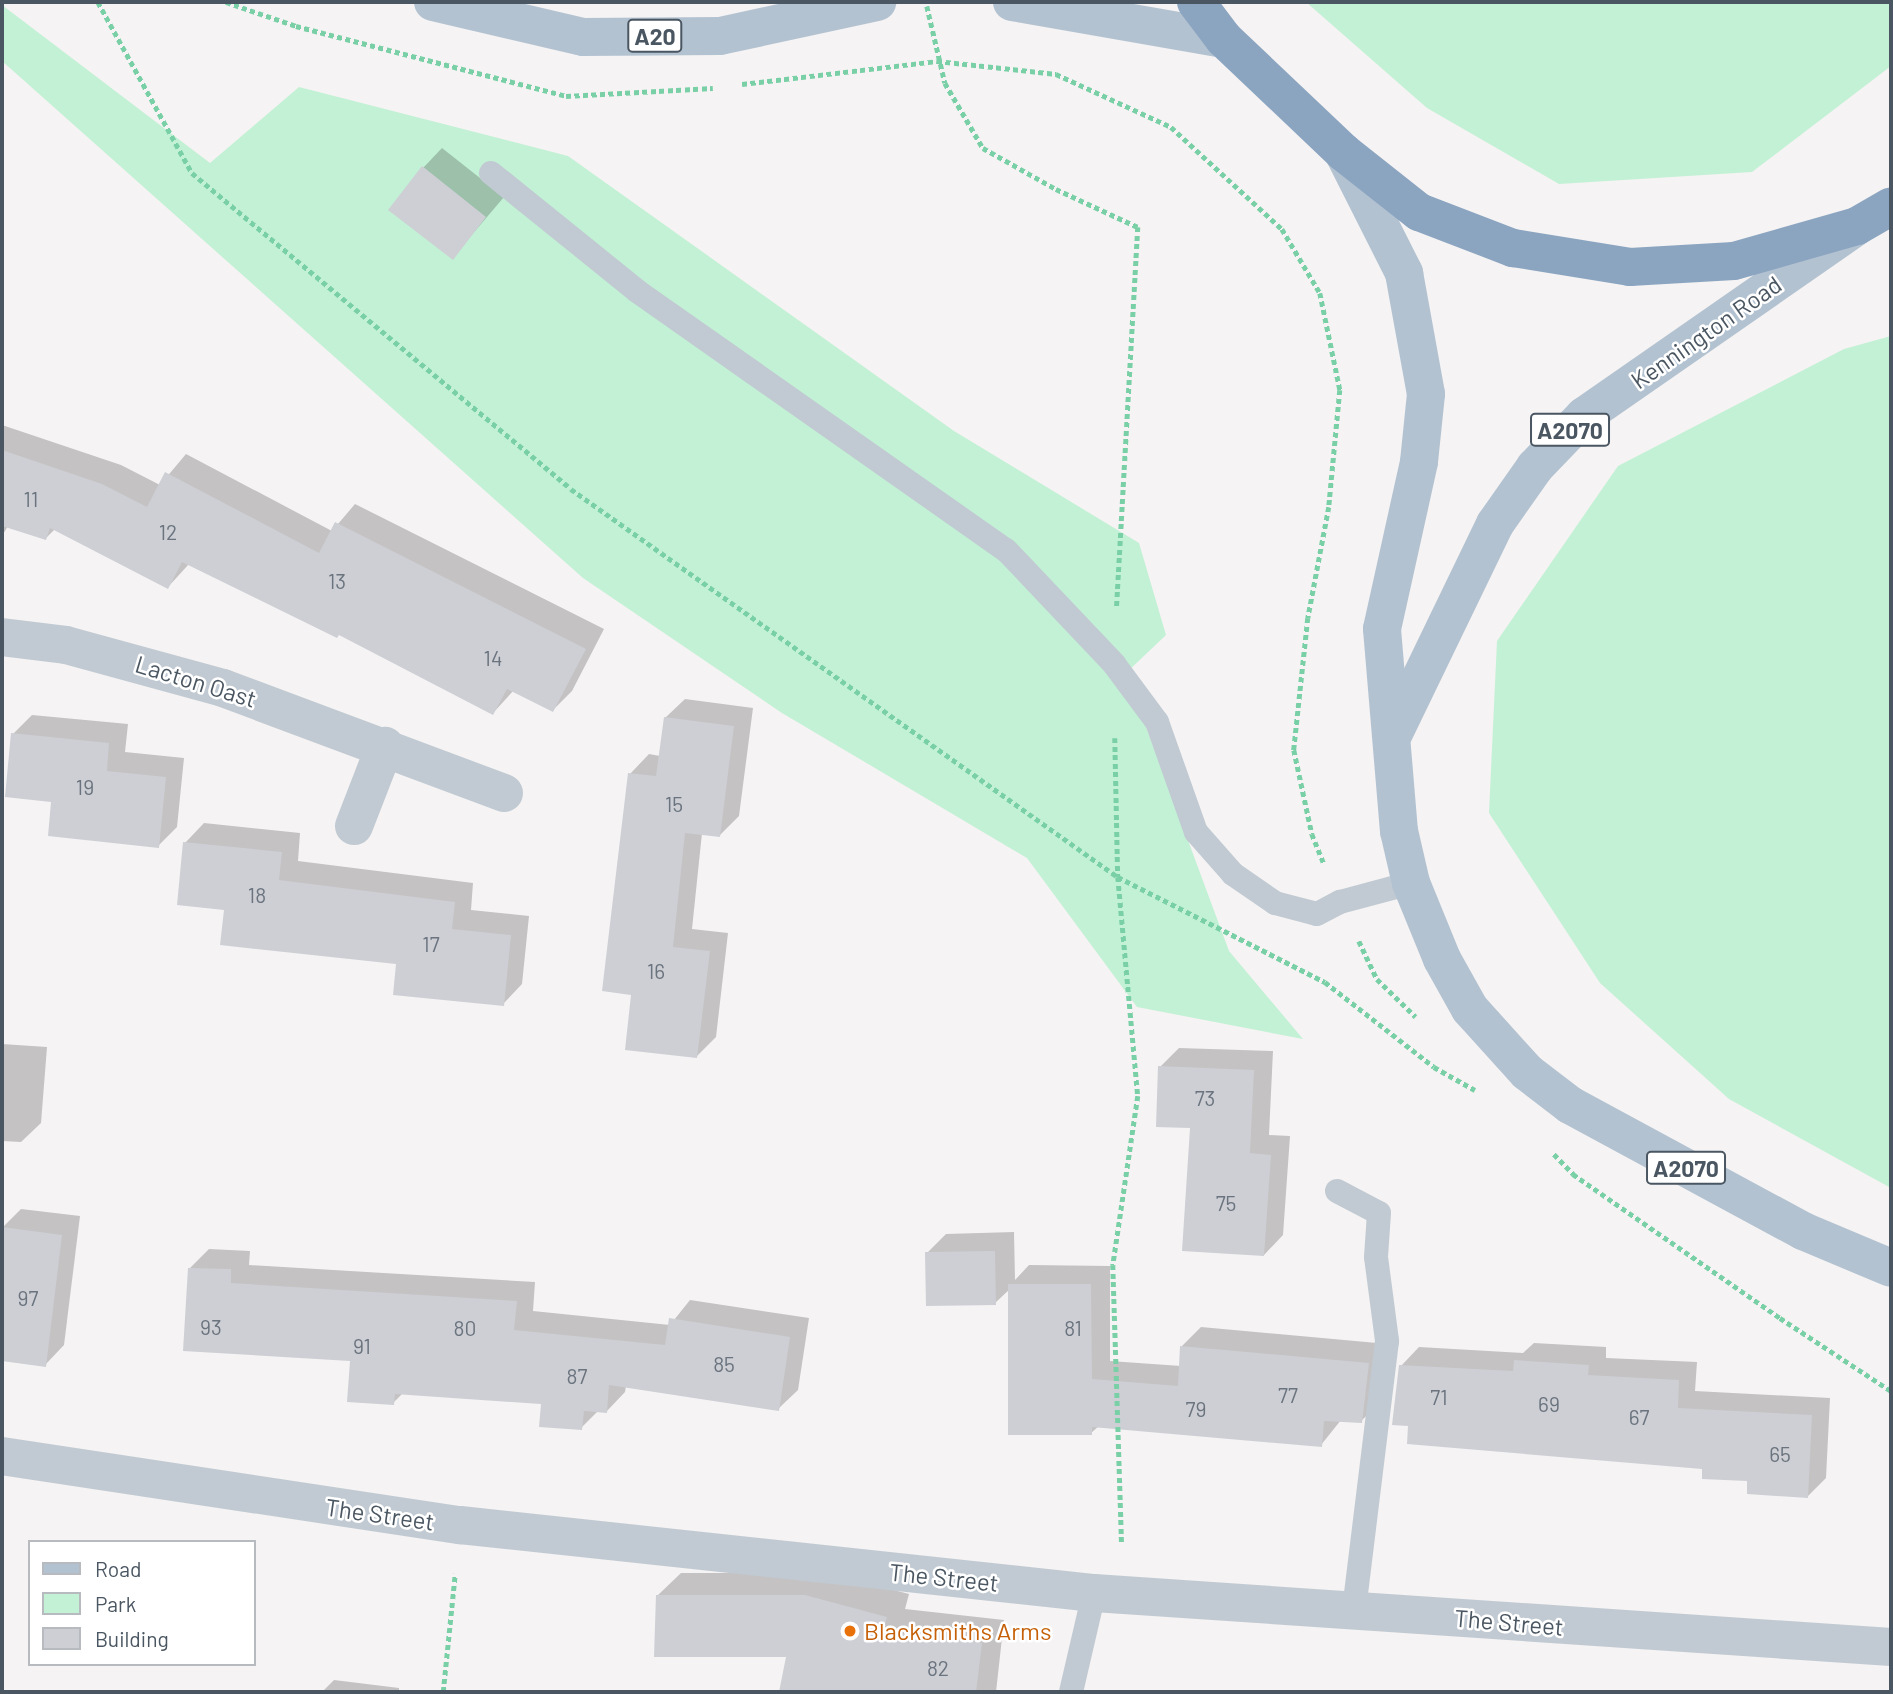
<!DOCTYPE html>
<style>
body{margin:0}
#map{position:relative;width:1893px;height:1694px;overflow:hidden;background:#f5f3f3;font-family:Barlow,sans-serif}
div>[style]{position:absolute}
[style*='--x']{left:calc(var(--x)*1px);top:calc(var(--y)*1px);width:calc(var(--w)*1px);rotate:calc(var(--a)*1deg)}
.green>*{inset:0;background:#c3f1d5}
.shadow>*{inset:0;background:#0003}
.building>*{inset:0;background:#cdcfd5}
.path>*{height:4.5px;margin-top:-2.25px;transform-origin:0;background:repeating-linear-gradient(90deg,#7ad0a6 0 5px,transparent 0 8.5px)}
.lane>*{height:24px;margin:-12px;padding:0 12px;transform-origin:12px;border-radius:12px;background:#c1cad2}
.street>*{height:38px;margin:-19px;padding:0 19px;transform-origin:19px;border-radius:19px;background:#c1cad2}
.primary>*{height:38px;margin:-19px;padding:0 19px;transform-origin:19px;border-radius:19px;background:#b3c2d1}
.highway>*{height:38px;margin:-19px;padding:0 19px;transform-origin:19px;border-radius:19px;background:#8ba5c1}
.dots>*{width:19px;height:19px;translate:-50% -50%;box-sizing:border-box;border:4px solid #fff;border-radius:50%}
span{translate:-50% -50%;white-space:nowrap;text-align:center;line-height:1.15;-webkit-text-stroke:5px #fff;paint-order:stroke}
.number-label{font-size:21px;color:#6b747e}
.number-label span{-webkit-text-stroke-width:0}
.shield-label span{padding:2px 5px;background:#fff;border:2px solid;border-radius:5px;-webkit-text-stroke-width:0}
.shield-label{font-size:23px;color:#4a5661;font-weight:700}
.street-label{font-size:24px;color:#4a5661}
.food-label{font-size:24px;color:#c56008}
.left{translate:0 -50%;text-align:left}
.frame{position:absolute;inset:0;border:4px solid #4a5661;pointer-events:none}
.legend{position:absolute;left:28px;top:1540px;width:228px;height:126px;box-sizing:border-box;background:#fff;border:2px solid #b7bbc0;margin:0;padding:9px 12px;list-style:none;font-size:21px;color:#4a5661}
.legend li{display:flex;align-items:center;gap:14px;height:35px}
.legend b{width:35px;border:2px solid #b7bbc0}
</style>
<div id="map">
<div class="green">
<div style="clip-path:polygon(1306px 2px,1891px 2px,1891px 66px,1752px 172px,1559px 184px,1427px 108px)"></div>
<div style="clip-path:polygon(2px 5px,210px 163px,299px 87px,568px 156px,954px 431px,1139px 543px,1166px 635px,1126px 673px,1229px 951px,1303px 1039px,1137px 1007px,1027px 858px,782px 713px,583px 578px,2px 61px)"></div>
<div style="clip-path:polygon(1891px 336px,1891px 1188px,1729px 1099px,1600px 983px,1489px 813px,1497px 641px,1618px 466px,1844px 349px)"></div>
</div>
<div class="shadow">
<div style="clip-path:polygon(442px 148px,504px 197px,453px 257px,423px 168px)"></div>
<div style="clip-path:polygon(2px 425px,121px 465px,160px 485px,186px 454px,332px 531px,355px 504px,604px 629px,572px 691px,553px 710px,514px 690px,493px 713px,340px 634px,189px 564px,168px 587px,55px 529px,46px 538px,8px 526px,2px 536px)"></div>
<div style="clip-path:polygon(685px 699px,753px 708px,739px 816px,720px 835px,702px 833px,692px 929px,728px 933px,716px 1037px,697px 1056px,633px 993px,630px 774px,649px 754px,660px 756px,665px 718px)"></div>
<div style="clip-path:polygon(32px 715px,128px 724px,125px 752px,184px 758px,177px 827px,158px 846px,53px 800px,13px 734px)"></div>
<div style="clip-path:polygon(204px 823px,300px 833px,298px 861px,473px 883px,471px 910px,529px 916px,522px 984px,503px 1004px,398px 962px,226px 909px,185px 843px)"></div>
<div style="clip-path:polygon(2px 1044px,47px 1047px,41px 1123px,21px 1142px,2px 1141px)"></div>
<div style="clip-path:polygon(1179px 1048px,1273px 1051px,1269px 1135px,1290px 1136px,1283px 1235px,1264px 1255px,1160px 1067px)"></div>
<div style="clip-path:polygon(21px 1209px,80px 1216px,64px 1345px,45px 1365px,2px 1359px,2px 1228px)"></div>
<div style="clip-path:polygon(1014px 1232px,1015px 1280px,1029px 1265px,1110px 1266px,1110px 1361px,1181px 1366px,1182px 1346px,1201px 1327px,1388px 1344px,1381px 1402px,1361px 1421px,1341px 1420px,1321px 1445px,1099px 1426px,1091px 1433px,1010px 1289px,995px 1303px,927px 1253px,946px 1234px)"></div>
<div style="clip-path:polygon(209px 1249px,250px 1251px,249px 1265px,535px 1282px,533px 1311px,670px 1325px,690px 1300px,809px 1318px,798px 1390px,778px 1409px,626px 1386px,625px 1392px,606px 1412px,598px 1411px,581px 1428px,543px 1403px,403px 1393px,393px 1403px,351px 1360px,190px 1268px)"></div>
<div style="clip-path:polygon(1534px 1343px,1606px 1347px,1606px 1358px,1697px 1362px,1695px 1391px,1830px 1398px,1826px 1478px,1808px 1496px,1704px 1467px,1410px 1424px,1401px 1366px,1419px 1347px,1523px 1353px)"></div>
<div style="clip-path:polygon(681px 1573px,829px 1573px,909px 1594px,905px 1609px,1004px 1620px,996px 1692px,780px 1692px,789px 1655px,657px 1596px)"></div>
<div style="clip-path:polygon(334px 1680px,399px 1688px,399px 1692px,322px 1692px)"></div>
</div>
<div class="building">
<div style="clip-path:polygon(422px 166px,486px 217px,453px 260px,388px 210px)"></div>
<div style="clip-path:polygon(2px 450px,102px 484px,147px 507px,165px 472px,319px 553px,335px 522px,586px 649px,553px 712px,507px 689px,493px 715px,339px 635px,337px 638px,182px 562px,168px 589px,50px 528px,46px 540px,2px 526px)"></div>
<div style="clip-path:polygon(664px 717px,734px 726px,720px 837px,685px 833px,673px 947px,710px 951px,697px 1058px,625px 1050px,631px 995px,602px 991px,628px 773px,656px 776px)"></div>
<div style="clip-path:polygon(11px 733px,109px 743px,107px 771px,166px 777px,159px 848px,48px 836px,51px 802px,5px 797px)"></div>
<div style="clip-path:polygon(183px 842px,282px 852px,279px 880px,455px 902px,452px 929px,511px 935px,504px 1006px,393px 995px,396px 964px,220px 945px,224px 910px,177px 905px)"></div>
<div style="clip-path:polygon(1158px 1066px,1254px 1070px,1250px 1153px,1271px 1155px,1264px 1256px,1182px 1251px,1190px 1128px,1156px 1127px)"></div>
<div style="clip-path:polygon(2px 1227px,62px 1235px,46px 1367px,2px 1361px)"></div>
<div style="clip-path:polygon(995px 1251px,996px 1305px,926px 1306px,925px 1252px)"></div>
<div style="clip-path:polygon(188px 1268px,231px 1269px,231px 1283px,517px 1301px,514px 1330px,665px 1345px,669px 1318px,790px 1337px,779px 1411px,609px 1385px,607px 1413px,584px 1411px,582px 1430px,539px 1427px,541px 1404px,395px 1394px,394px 1405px,347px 1402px,350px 1361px,183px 1351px)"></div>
<div style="clip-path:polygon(1008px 1284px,1091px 1284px,1092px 1379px,1178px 1386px,1180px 1346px,1369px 1363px,1362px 1423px,1324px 1421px,1322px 1447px,1092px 1427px,1092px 1435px,1008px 1435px)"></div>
<div style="clip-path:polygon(1514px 1360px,1589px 1365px,1588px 1375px,1679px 1380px,1678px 1408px,1812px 1415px,1808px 1498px,1747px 1494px,1747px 1481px,1702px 1479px,1702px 1469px,1407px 1444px,1408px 1426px,1392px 1425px,1399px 1365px,1513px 1371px)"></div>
<div style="clip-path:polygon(656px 1595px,805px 1595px,887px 1617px,883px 1632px,982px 1643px,976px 1692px,779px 1692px,786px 1657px,654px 1657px)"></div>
</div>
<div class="path">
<div style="--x:98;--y:2;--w:195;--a:61.2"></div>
<div style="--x:192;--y:173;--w:493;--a:39.8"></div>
<div style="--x:571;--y:489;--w:671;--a:35.35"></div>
<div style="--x:1118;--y:877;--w:232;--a:26.9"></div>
<div style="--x:1325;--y:982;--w:138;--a:37.9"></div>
<div style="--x:1434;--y:1067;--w:47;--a:29.3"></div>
<div style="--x:226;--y:2;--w:74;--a:18.9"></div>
<div style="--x:296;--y:26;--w:279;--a:14.5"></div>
<div style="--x:566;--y:96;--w:147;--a:-3.1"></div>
<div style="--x:927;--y:6;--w:79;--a:76.8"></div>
<div style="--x:945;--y:83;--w:75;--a:59.7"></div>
<div style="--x:983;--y:148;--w:84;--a:29.3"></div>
<div style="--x:1056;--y:189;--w:90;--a:24.9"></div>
<div style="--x:1138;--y:227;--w:381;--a:93.2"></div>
<div style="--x:742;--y:84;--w:196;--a:-6.7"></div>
<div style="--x:937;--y:61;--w:120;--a:6.2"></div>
<div style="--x:1056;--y:74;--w:127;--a:24.7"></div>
<div style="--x:1171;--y:127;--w:151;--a:42.6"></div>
<div style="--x:1282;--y:229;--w:74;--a:59.3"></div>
<div style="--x:1320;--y:293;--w:99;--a:78.3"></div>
<div style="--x:1340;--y:390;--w:118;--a:95.4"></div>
<div style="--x:1329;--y:507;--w:113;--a:100.7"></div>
<div style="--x:1308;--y:618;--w:133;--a:96.1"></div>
<div style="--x:1294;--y:750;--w:86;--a:77.9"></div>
<div style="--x:1312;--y:834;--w:31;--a:68"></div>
<div style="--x:1115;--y:738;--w:139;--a:88.8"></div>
<div style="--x:1118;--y:877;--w:220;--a:84.8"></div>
<div style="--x:1138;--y:1096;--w:171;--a:98.4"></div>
<div style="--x:1113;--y:1265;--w:280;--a:88.2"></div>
<div style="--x:1359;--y:941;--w:42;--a:64.7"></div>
<div style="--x:1377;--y:979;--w:54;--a:44.3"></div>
<div style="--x:1554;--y:1154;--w:28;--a:46"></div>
<div style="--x:1573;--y:1174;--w:252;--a:34.8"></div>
<div style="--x:1780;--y:1318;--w:133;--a:33.3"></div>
<div style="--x:443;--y:1692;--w:119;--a:-84.2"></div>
</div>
<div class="lane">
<div style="--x:491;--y:173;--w:188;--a:38.9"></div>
<div style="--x:637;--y:291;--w:451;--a:35.1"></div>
<div style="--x:1006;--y:550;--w:157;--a:46.5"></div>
<div style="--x:1114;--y:664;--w:72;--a:53.4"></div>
<div style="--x:1157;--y:722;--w:117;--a:70.5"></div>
<div style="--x:1196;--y:832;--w:56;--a:48.6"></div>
<div style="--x:1233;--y:874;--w:51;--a:34.6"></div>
<div style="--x:1275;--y:903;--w:43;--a:14.7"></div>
<div style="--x:1317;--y:914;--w:26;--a:-28"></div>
<div style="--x:1340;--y:902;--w:73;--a:-15"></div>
<div style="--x:1337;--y:1191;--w:47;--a:27.6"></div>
<div style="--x:1379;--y:1213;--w:44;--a:93.9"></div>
<div style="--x:1376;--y:1257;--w:85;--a:82.5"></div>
<div style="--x:1387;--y:1341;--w:269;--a:97"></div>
<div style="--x:1071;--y:1692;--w:102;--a:-76.9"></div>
</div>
<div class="street">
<div style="--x:2;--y:637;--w:64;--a:7.1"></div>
<div style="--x:66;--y:645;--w:163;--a:15.3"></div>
<div style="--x:223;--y:688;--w:300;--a:20.5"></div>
<div style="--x:354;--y:826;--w:86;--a:-68.8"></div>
<div style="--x:2;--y:1456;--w:463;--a:8.6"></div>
<div style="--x:460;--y:1525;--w:638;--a:6.12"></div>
<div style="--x:1094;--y:1593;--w:799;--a:3.88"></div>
</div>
<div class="primary">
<div style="--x:433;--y:2;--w:154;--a:13.1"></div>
<div style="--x:583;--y:37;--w:137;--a:-0.4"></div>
<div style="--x:720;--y:36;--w:161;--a:-12.2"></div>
<div style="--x:1012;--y:2;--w:215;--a:9.9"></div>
<div style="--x:1343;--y:152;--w:136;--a:63.2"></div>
<div style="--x:1404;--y:273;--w:123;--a:79.7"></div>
<div style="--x:1426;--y:394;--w:68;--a:95.9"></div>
<div style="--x:1419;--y:462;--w:171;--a:102.5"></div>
<div style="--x:1382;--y:629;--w:203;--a:85.2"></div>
<div style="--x:1399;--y:831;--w:53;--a:77"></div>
<div style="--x:1411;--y:883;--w:82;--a:67.8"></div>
<div style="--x:1442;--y:959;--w:57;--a:60.8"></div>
<div style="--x:1470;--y:1009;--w:85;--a:47.9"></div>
<div style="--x:1527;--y:1072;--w:54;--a:37.5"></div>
<div style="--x:1570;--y:1105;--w:265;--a:28.4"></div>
<div style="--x:1803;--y:1231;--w:95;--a:22.8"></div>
<div style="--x:1394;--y:733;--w:232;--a:-64.2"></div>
<div style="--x:1495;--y:524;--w:70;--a:-54.9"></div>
<div style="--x:1535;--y:467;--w:71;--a:-46.1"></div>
<div style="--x:1584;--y:416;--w:329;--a:-34.8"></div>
</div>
<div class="highway">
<div style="--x:1196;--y:2;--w:46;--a:52.9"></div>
<div style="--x:1224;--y:39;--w:164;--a:43.5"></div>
<div style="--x:1343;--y:152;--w:97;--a:38.3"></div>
<div style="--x:1419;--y:212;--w:101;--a:21"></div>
<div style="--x:1513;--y:248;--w:119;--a:9.2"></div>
<div style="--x:1630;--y:267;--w:104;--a:-3.3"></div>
<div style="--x:1734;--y:261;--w:128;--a:-15.9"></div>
<div style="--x:1857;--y:226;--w:39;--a:-30"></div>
</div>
<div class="dots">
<div style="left:850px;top:1631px;background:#e8710a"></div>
</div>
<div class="number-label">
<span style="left:31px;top:499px">11</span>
<span style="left:168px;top:532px">12</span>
<span style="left:337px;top:581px">13</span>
<span style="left:493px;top:658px">14</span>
<span style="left:85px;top:787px">19</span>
<span style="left:674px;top:804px">15</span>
<span style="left:257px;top:895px">18</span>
<span style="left:431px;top:944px">17</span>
<span style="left:656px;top:971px">16</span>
<span style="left:1205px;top:1098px">73</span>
<span style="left:1226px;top:1203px">75</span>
<span style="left:28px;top:1298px">97</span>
<span style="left:211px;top:1327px">93</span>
<span style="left:465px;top:1328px">80</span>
<span style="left:1073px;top:1328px">81</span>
<span style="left:362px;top:1346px">91</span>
<span style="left:724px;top:1364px">85</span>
<span style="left:577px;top:1376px">87</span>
<span style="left:1288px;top:1395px">77</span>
<span style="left:1439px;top:1397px">71</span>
<span style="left:1549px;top:1404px">69</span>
<span style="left:1196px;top:1409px">79</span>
<span style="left:1639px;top:1417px">67</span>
<span style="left:1780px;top:1454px">65</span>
<span style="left:938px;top:1668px">82</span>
</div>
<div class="shield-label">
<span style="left:655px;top:36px">A20</span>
<span style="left:1570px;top:430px">A2070</span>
<span style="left:1686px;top:1168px">A2070</span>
</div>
<div class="street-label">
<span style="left:1706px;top:332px;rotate:-35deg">Kennington Road</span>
<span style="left:196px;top:681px;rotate:17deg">Lacton Oast</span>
<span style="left:380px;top:1514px;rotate:8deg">The Street</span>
<span style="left:944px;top:1577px;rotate:6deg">The Street</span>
<span style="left:1509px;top:1622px;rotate:5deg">The Street</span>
</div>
<div class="food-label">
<span class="left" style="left:864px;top:1631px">Blacksmiths Arms</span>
</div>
<div class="frame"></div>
<ul class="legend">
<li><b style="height:9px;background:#b3c2d1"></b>Road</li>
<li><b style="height:19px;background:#c3f1d5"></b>Park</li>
<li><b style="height:19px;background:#cdcfd5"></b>Building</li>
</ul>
</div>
